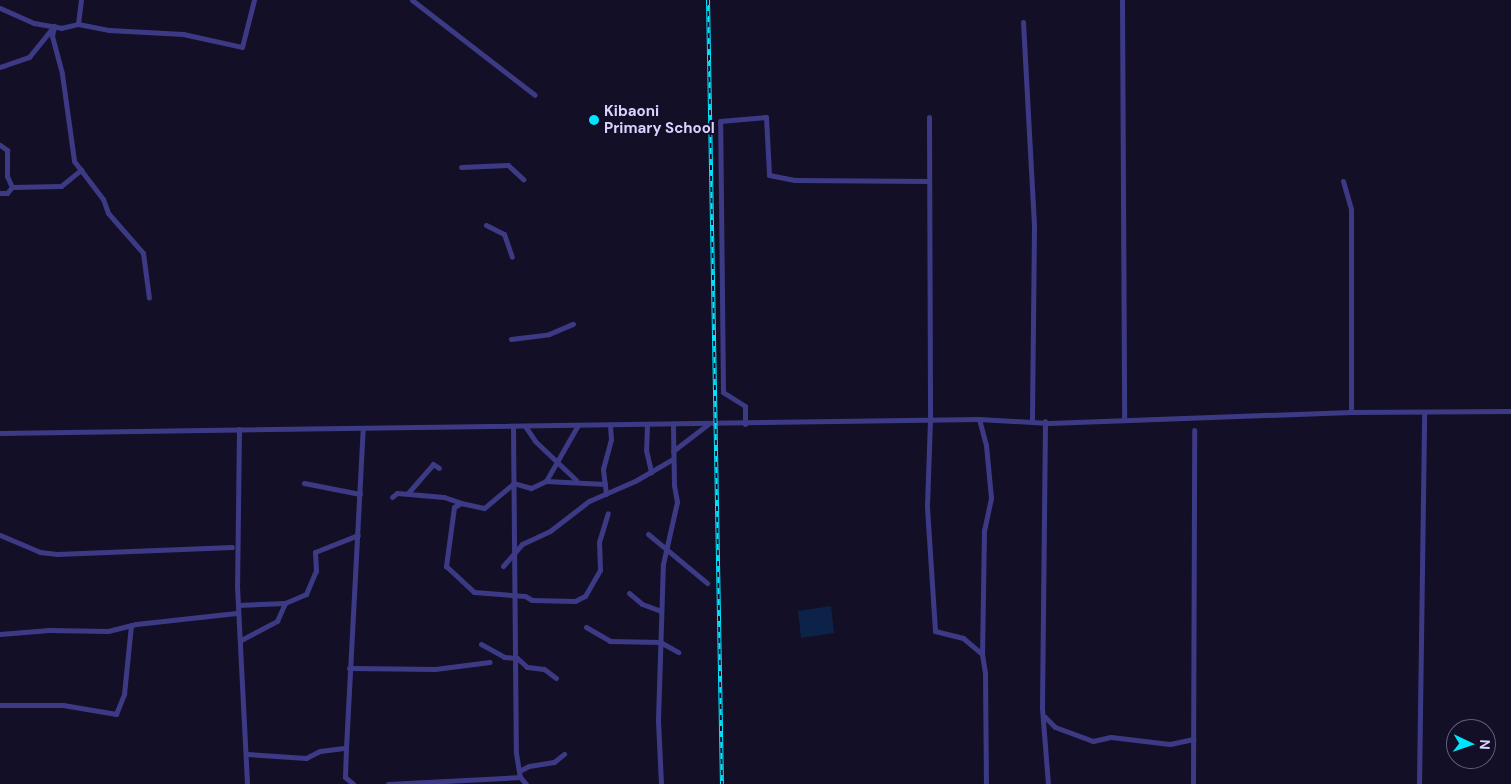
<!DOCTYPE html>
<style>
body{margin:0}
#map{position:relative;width:1511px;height:784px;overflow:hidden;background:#130f26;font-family:"DM Sans",sans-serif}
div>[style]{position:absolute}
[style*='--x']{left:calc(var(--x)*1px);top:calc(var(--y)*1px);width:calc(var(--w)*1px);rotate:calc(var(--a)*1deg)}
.water>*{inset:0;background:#0c2248}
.street>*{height:5px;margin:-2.5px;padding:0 2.5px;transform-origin:2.5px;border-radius:2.5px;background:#3d3a85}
.rail>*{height:4px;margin-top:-2px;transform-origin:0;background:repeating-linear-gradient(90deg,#130f26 0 5.5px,#00e5ff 0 11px);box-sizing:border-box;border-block:1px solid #00e5ff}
.dots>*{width:14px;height:14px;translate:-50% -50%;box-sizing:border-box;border:2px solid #130f26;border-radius:50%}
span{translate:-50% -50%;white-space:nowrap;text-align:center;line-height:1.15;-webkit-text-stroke:4px #130f26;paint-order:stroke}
.poi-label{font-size:15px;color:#d9d4ff;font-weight:700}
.left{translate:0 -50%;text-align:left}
.north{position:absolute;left:1446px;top:719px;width:50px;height:50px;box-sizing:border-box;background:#130f26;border:1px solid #625e7d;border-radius:50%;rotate:93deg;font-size:14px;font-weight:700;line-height:20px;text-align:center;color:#d9d4ff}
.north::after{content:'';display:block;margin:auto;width:18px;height:22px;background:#00e5ff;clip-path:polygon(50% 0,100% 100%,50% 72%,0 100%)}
</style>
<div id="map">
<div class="water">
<div style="clip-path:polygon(831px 606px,834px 633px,801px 638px,798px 611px)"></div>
</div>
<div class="street">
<div style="--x:412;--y:0;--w:155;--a:37.7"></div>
<div style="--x:1122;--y:0;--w:420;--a:89.7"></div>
<div style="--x:0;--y:8;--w:37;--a:24"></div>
<div style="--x:34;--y:23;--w:27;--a:10"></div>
<div style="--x:61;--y:28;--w:17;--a:-13"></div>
<div style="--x:78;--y:24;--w:24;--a:-83"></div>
<div style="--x:1023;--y:22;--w:205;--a:86.9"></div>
<div style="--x:1034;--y:227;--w:194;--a:90.6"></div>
<div style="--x:78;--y:24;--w:32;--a:11"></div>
<div style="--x:109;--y:30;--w:74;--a:3.1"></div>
<div style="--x:183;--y:34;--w:60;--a:12.4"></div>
<div style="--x:242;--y:47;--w:49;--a:-75.7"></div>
<div style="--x:0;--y:67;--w:31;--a:-19"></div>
<div style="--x:29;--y:57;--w:40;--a:-51"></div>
<div style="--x:54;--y:26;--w:10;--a:101"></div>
<div style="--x:52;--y:36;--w:39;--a:75"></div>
<div style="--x:62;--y:74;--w:88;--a:82.1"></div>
<div style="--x:74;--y:161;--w:48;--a:52.7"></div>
<div style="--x:103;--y:199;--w:15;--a:70"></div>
<div style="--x:108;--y:213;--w:53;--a:48.8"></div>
<div style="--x:143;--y:253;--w:45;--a:82.4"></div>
<div style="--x:929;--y:117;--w:303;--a:89.8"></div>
<div style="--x:930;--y:420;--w:87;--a:92"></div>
<div style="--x:927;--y:507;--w:124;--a:86.3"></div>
<div style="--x:935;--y:631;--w:29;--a:14"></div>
<div style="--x:963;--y:638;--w:25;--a:40"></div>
<div style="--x:0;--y:145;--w:9;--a:36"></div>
<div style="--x:7;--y:150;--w:26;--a:90"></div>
<div style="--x:7;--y:176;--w:12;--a:66"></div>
<div style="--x:12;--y:187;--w:49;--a:-1.2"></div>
<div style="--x:61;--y:186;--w:26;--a:-39"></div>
<div style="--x:461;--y:167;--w:47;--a:-2.4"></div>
<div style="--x:508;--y:165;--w:21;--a:43"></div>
<div style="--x:1343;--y:181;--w:29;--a:74"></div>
<div style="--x:1351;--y:209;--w:203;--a:90"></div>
<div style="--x:0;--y:193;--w:7;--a:0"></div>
<div style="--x:7;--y:193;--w:8;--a:-50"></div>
<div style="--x:486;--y:225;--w:20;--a:27"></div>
<div style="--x:504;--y:234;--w:24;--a:71"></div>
<div style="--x:511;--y:339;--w:38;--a:-7"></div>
<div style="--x:549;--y:334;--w:26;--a:-23"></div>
<div style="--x:979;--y:419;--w:27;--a:75"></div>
<div style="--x:986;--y:445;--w:53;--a:84.6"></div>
<div style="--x:991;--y:498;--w:33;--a:102"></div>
<div style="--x:984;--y:530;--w:124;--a:90.9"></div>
<div style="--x:982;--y:654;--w:20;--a:81"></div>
<div style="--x:985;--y:674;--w:110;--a:89.5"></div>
<div style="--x:1045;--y:421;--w:287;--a:90.6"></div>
<div style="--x:1042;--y:708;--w:76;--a:85.5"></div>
<div style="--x:745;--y:424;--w:18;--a:-90"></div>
<div style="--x:745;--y:406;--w:26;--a:-148"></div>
<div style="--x:723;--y:392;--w:271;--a:-90.6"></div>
<div style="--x:720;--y:121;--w:46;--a:-5"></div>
<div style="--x:766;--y:117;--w:58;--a:87"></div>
<div style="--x:769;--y:175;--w:26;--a:11"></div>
<div style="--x:795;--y:180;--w:134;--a:0.4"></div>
<div style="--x:578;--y:425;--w:64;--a:119.7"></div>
<div style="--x:546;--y:481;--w:17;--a:155"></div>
<div style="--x:531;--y:488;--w:18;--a:-164"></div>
<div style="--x:514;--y:483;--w:39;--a:140"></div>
<div style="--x:484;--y:508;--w:24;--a:-168"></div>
<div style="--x:461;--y:503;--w:8;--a:150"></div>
<div style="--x:454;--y:507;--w:60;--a:97.7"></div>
<div style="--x:446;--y:566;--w:38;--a:43"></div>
<div style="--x:474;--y:592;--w:51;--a:4.5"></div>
<div style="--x:525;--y:596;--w:8;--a:30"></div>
<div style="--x:532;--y:600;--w:43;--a:1.3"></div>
<div style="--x:575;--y:601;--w:11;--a:-27"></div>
<div style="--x:585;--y:596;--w:30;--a:-60"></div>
<div style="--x:600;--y:570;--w:28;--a:-92"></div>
<div style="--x:599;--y:542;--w:30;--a:-73"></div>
<div style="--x:647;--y:425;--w:25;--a:92"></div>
<div style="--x:646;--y:450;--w:23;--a:77"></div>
<div style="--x:513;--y:426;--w:327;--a:89.5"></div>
<div style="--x:516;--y:753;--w:24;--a:81"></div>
<div style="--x:520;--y:777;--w:9;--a:49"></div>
<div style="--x:525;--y:426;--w:18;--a:56"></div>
<div style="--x:535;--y:441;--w:57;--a:43.6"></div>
<div style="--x:239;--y:429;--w:157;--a:90.7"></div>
<div style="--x:237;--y:586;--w:198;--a:87.1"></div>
<div style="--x:0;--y:433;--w:979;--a:-0.82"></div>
<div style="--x:979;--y:419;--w:70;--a:3.3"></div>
<div style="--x:1049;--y:423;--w:302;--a:-2.1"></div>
<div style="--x:1351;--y:412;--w:160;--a:-0.4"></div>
<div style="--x:673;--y:451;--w:44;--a:-37.6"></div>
<div style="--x:546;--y:481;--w:59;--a:2.9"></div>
<div style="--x:304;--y:483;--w:57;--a:11.1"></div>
<div style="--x:408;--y:493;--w:38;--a:-49"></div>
<div style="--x:433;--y:464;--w:7;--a:34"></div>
<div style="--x:606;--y:494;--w:25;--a:-97"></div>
<div style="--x:603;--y:469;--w:30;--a:-75"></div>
<div style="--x:611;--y:440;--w:15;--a:-94"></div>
<div style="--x:392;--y:497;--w:6;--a:-39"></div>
<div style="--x:397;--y:493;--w:47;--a:4.9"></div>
<div style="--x:444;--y:497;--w:18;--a:19"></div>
<div style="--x:648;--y:534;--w:77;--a:39.7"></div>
<div style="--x:0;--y:535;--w:43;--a:23"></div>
<div style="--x:40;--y:552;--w:17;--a:7"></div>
<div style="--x:57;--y:554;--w:175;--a:-2.3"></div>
<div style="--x:503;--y:566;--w:29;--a:-49"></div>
<div style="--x:522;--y:544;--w:31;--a:-25"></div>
<div style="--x:550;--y:531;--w:49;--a:-37.6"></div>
<div style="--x:589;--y:501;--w:50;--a:-23.5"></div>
<div style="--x:635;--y:481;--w:44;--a:-30.1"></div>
<div style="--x:629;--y:593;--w:17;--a:40"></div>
<div style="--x:642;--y:604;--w:20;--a:20"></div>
<div style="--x:238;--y:605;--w:47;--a:-2.4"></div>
<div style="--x:586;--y:627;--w:28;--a:30"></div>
<div style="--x:610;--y:641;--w:50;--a:1.1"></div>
<div style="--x:660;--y:642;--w:21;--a:29"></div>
<div style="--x:0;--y:634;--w:49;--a:-4.7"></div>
<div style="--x:49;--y:630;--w:59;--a:1"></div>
<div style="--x:108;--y:631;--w:29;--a:-14"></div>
<div style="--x:136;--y:624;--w:101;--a:-6.3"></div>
<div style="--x:241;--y:640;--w:41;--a:-27.8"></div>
<div style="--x:277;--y:621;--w:20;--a:-66"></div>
<div style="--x:285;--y:603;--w:23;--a:-23"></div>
<div style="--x:306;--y:594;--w:25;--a:-67"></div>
<div style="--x:316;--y:571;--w:19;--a:-93"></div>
<div style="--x:315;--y:552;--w:46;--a:-21.6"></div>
<div style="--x:481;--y:644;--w:26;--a:29"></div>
<div style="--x:504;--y:657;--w:13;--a:4"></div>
<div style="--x:517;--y:658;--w:13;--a:42"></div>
<div style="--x:527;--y:667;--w:17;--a:7"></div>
<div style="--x:544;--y:669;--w:15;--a:37"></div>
<div style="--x:349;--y:668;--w:86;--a:0.7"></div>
<div style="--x:435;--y:669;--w:55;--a:-7.3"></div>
<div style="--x:0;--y:705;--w:63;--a:0"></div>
<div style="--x:63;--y:705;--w:54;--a:9.6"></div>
<div style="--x:116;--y:714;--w:22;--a:-68"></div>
<div style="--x:124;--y:694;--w:69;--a:-84.2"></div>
<div style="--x:1045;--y:717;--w:14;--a:45"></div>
<div style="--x:1055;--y:727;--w:40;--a:20.2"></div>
<div style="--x:1093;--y:741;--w:18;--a:-13"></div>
<div style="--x:1111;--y:737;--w:59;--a:6.8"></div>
<div style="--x:1170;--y:744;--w:24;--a:-12"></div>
<div style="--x:346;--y:748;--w:320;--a:-87"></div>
<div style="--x:247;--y:754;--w:59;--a:3.9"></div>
<div style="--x:306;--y:758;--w:16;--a:-27"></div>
<div style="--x:320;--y:751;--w:26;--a:-7"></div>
<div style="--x:346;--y:748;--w:29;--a:92"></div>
<div style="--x:345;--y:777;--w:11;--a:41"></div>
<div style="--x:519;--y:771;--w:11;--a:-27"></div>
<div style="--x:529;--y:766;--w:25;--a:-9"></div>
<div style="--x:554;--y:762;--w:13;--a:-39"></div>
<div style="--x:388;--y:784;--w:132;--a:-3"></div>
<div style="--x:661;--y:784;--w:64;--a:-92.7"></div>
<div style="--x:658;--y:720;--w:156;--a:-88.2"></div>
<div style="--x:663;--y:564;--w:64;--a:-77.3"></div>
<div style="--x:677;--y:502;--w:17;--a:-100"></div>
<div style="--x:674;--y:485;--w:60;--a:-91"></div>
<div style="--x:1193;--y:784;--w:354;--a:-89.8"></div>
<div style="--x:1419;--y:784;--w:372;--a:-89.2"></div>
</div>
<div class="rail">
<div style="--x:708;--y:0;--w:784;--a:88.98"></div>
</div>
<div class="dots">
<div style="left:594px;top:120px;background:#00e5ff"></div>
</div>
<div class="poi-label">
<span class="left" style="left:604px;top:120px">Kibaoni<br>Primary School</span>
</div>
<div class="north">N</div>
</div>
